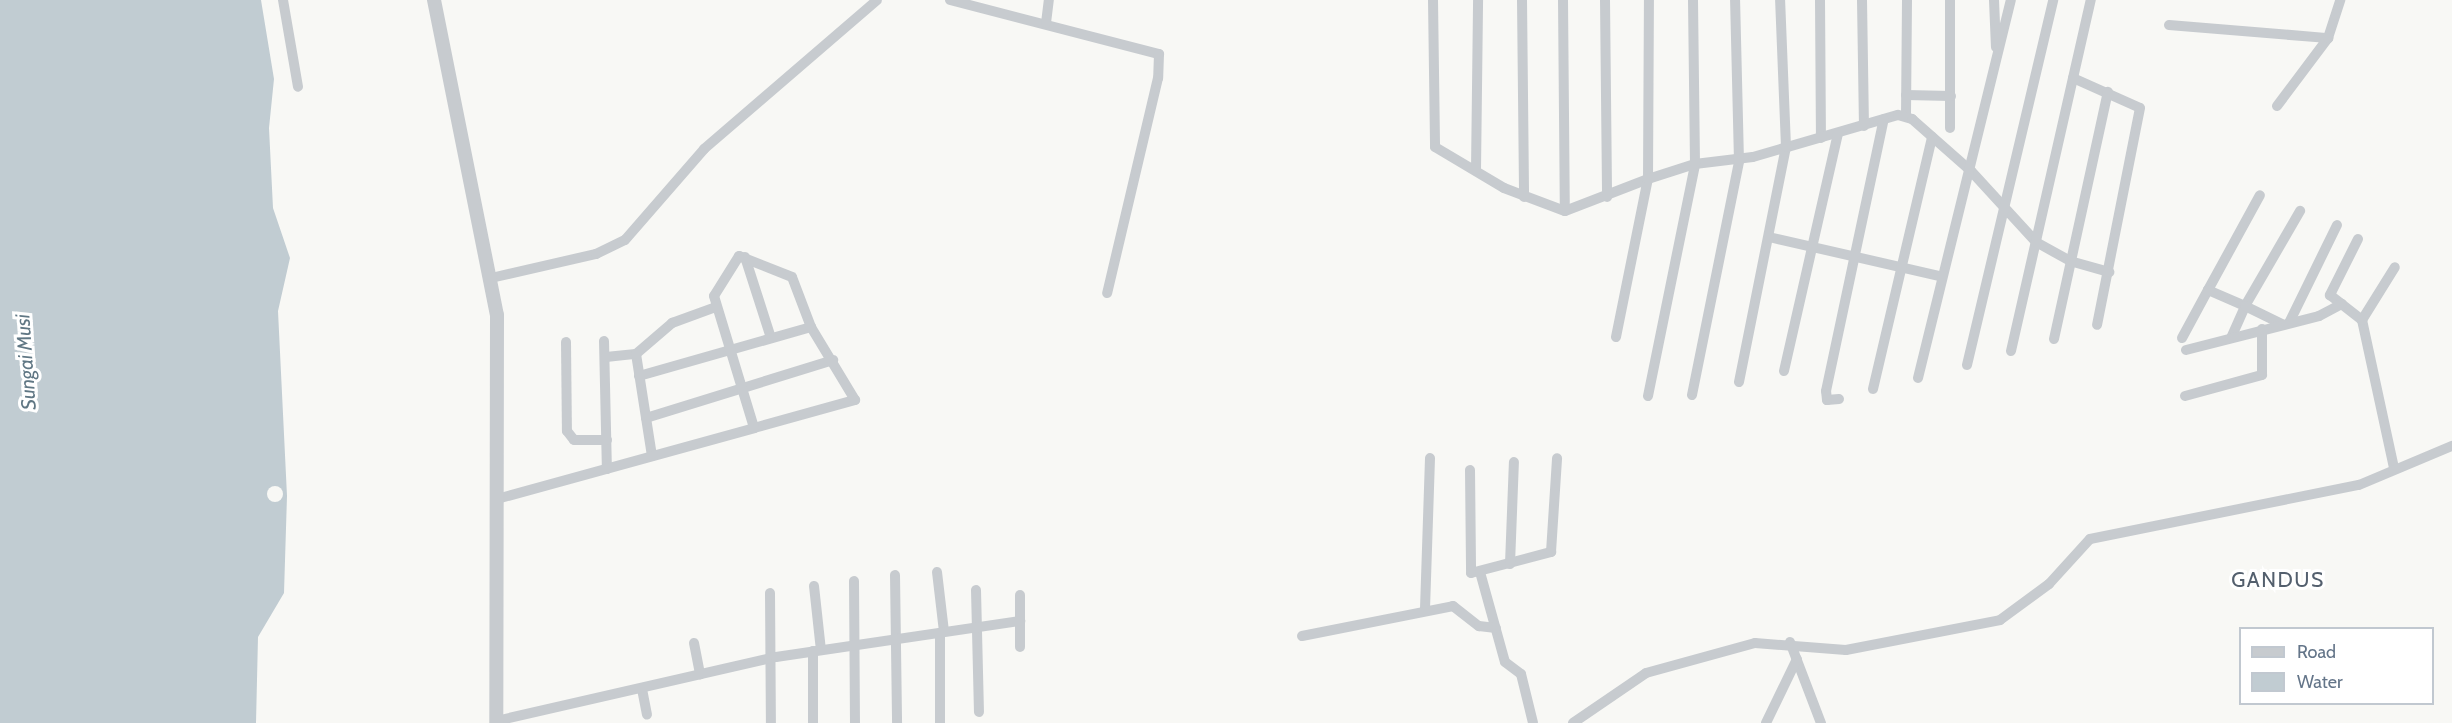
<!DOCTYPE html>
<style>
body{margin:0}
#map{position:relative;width:2452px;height:723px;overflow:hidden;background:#f8f8f5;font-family:Cabin,sans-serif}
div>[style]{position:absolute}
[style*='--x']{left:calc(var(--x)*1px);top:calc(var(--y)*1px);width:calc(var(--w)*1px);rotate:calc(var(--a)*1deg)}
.water>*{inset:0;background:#c1ccd2}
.pier>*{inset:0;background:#f8f8f5}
.round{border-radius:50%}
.minor>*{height:10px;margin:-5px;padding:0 5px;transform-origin:5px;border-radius:5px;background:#c7cbcf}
.tertiary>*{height:14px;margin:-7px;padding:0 7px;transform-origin:7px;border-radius:7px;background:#c7cbcf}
span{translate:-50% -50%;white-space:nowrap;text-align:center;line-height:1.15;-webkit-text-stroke:6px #fff;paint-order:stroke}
.water-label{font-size:20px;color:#607784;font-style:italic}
.quarter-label{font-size:21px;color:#535f6d;letter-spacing:1.5px}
.legend{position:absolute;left:2239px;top:627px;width:195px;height:78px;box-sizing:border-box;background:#fff;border:2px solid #c1c8d0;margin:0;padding:8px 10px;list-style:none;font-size:18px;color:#647589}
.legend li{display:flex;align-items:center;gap:12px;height:30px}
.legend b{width:30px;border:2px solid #c1c8d0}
</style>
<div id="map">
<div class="water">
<div style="clip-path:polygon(0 0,261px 0,274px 79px,269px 128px,273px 208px,290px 258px,278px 311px,287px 496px,284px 593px,258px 637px,256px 723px,0 723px)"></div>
</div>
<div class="pier">
<div class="round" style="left:267px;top:486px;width:16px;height:16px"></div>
</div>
<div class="minor">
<div style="--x:283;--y:0;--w:88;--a:80.2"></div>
<div style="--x:950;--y:0;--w:216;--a:14.5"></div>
<div style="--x:1159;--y:54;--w:24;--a:92"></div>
<div style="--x:1158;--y:78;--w:221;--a:103.3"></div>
<div style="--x:1433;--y:0;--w:147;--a:89.2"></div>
<div style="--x:1435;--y:147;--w:80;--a:30.7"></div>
<div style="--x:1504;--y:188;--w:65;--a:20.7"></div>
<div style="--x:1565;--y:211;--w:89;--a:-21.1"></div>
<div style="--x:1648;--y:179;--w:179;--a:-89.7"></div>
<div style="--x:1522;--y:0;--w:197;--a:89.4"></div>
<div style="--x:1563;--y:0;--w:211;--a:89.5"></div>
<div style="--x:1605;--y:0;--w:197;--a:89.4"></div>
<div style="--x:1820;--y:0;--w:138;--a:89.6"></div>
<div style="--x:1862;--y:0;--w:126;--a:89.1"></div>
<div style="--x:1950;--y:0;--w:128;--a:90"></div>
<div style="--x:1994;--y:0;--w:47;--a:87.6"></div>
<div style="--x:1046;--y:23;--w:23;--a:-83"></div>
<div style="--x:2169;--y:25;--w:160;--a:4.7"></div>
<div style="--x:2073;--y:78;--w:73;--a:24.1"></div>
<div style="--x:2140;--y:108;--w:221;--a:101.2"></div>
<div style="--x:1906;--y:95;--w:45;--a:1.3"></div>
<div style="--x:2277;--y:106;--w:85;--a:-53.1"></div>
<div style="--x:2328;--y:38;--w:40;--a:-72"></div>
<div style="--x:1906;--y:115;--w:115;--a:-89.5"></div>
<div style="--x:1476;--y:170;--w:170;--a:-89.3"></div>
<div style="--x:1769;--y:237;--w:174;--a:12.9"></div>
<div style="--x:2358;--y:239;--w:63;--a:116.6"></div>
<div style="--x:2330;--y:295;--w:41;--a:38"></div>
<div style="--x:745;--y:257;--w:85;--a:72.2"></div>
<div style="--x:491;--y:278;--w:108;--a:-12.9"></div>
<div style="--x:596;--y:254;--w:32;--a:-26"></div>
<div style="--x:625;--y:240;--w:121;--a:-49"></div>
<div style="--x:704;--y:149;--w:228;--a:-40.7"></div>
<div style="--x:2208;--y:290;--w:108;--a:-61.3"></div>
<div style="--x:2289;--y:323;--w:109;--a:-63.9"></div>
<div style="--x:1616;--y:337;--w:161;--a:-78.6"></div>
<div style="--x:1648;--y:179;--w:49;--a:-17.7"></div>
<div style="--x:1695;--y:164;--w:58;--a:-6.9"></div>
<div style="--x:1753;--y:157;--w:151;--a:-16.2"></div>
<div style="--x:1898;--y:115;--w:15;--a:16"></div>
<div style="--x:1912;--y:119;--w:79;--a:41.4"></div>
<div style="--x:1971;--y:171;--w:96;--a:47.5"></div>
<div style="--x:2036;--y:242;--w:39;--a:29"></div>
<div style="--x:2070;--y:261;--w:41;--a:15.8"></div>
<div style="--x:2182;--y:338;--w:55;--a:-61.6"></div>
<div style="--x:2208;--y:290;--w:40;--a:23.4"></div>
<div style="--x:2245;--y:306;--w:110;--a:-59.9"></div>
<div style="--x:2231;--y:338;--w:35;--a:-66"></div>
<div style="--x:2245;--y:306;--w:41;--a:25.9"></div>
<div style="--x:2054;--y:339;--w:253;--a:-77.7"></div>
<div style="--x:604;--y:341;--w:128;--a:88.7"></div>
<div style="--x:566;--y:342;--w:89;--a:89.4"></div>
<div style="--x:567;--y:431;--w:11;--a:52"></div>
<div style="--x:574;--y:440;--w:33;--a:0"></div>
<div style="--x:2186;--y:350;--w:137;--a:-14.3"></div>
<div style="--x:2319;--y:316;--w:26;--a:-28"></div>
<div style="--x:2011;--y:351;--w:360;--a:-77.2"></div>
<div style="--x:606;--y:357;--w:30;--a:-6"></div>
<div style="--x:1967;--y:365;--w:375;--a:-76.7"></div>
<div style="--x:1784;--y:371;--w:243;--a:-77.2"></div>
<div style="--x:639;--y:376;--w:179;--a:-15.9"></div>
<div style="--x:1918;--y:378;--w:389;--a:-76.2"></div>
<div style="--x:1739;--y:382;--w:240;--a:-78.7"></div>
<div style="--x:1786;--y:147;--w:147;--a:-92.3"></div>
<div style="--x:1873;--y:389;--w:259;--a:-76.8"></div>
<div style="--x:1692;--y:395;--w:239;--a:-78.6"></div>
<div style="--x:1739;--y:161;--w:161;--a:-91.4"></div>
<div style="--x:1648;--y:396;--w:237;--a:-78.5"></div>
<div style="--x:1695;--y:164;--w:164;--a:-90.7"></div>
<div style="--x:2185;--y:396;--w:80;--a:-15.3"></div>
<div style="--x:2262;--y:375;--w:46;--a:-90"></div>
<div style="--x:1839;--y:399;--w:12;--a:175"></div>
<div style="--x:1827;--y:400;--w:9;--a:-96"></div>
<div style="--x:1826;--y:391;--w:278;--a:-78"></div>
<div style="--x:646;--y:418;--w:196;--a:-17.2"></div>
<div style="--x:652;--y:456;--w:103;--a:-98.9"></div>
<div style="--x:636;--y:354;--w:48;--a:-40.7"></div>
<div style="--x:672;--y:323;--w:47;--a:-20"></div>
<div style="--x:2394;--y:468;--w:151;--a:-102.2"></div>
<div style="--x:2362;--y:320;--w:62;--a:-58.1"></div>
<div style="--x:1470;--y:470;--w:103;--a:89.4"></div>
<div style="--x:1471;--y:573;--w:83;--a:-14.7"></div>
<div style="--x:1551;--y:552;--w:94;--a:-86.3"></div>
<div style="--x:497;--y:499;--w:267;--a:-15.4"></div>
<div style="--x:754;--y:428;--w:105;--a:-15.5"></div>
<div style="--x:855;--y:400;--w:85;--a:-121.1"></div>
<div style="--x:811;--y:327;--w:53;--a:-110.8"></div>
<div style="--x:792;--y:277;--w:57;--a:-158.4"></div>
<div style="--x:739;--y:256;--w:47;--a:122"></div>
<div style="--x:714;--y:296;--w:138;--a:73.1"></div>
<div style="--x:1510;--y:564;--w:102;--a:-87.8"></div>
<div style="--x:937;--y:572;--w:60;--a:83.3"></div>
<div style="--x:1480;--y:572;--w:93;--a:74.5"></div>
<div style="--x:1505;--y:662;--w:20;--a:37"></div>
<div style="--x:1521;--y:674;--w:50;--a:76.2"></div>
<div style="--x:895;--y:575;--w:148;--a:89.2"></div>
<div style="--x:854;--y:581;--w:142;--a:89.6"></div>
<div style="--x:814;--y:586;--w:64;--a:83.8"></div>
<div style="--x:976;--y:590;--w:122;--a:88.6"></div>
<div style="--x:770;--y:593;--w:130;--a:89.6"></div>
<div style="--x:1425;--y:609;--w:151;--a:-88.1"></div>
<div style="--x:940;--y:633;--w:90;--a:90"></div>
<div style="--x:1302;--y:636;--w:154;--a:-11.2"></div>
<div style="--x:1453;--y:606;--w:33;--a:38"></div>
<div style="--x:1479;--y:626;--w:17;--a:7"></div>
<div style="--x:1790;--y:642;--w:87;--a:69.1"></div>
<div style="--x:694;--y:643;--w:32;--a:79"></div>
<div style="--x:1020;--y:647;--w:52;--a:-90"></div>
<div style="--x:642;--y:689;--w:26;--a:79"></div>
<div style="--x:496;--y:721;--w:287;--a:-12.9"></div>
<div style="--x:776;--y:657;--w:247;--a:-8.4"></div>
<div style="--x:813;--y:723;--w:72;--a:-90"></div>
<div style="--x:1573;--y:723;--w:88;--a:-34.4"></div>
<div style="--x:1646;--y:673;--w:113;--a:-15.4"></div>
<div style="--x:1755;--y:643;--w:91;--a:4.4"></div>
<div style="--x:1846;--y:650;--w:157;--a:-11"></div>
<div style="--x:2000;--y:620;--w:61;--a:-36.3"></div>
<div style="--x:2049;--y:584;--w:61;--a:-47.7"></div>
<div style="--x:2090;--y:539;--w:274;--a:-11.4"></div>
<div style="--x:2359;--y:485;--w:101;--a:-22.8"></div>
<div style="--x:1766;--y:723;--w:71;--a:-64.2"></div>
</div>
<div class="tertiary">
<div style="--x:434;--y:0;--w:321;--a:78.7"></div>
<div style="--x:497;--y:315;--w:408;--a:90.1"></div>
</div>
<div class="water-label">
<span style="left:26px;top:362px;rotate:-94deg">Sungai Musi</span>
</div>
<div class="quarter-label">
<span style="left:2278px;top:580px">GANDUS</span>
</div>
<ul class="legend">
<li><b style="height:8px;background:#c7cbcf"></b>Road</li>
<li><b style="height:16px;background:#c1ccd2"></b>Water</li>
</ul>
</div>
